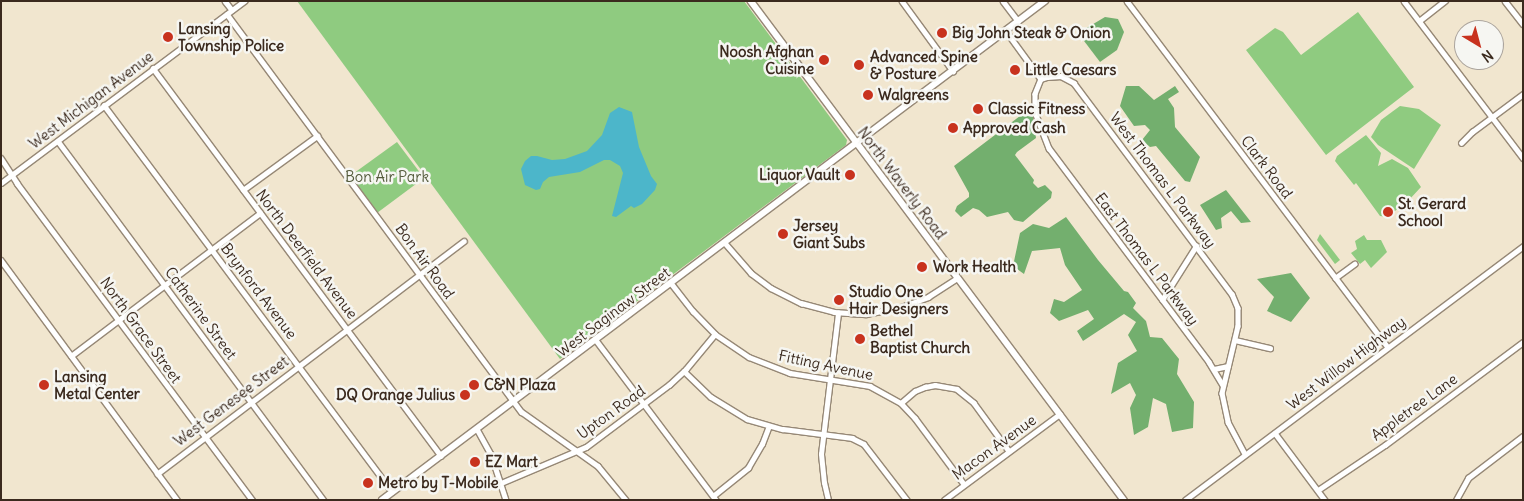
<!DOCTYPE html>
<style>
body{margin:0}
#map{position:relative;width:1524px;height:501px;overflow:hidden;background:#f1e6cf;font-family:Delius,sans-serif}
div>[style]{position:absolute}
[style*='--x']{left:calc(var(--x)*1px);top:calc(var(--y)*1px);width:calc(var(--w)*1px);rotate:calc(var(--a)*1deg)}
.green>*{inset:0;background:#8fcb80}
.forest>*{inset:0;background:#73af6e}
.water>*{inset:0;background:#4cb6ca}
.roads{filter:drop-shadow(1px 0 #968876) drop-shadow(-1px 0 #968876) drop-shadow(0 1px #968876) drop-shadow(0 -1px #968876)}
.minor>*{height:4.5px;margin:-2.25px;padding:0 2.25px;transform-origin:2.25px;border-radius:2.25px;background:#fff}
.major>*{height:5.5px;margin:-2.75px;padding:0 2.75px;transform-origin:2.75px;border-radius:2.75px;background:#fff}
.dots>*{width:14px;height:14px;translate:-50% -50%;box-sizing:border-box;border:2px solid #f6f6f2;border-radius:50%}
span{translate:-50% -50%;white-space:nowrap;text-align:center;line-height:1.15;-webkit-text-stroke:5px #f6f6f2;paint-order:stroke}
.poi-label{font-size:15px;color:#3b2a1e;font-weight:700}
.left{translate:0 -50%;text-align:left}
.right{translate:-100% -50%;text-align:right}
.street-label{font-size:15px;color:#3b2a1e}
.park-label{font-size:15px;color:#545a3b}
.frame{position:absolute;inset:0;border:2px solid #3b2a1e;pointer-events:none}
.north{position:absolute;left:1454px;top:20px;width:50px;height:50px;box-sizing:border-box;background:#f6f6f2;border:1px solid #aba49d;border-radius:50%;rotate:143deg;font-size:14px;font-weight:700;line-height:20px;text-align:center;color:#3b2a1e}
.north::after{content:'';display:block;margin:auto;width:18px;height:22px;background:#c8321e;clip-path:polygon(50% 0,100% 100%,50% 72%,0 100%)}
</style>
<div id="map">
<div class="green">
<div style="clip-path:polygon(297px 1px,744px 1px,847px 140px,846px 145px,560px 359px)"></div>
<div style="clip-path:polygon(1358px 12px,1414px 87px,1326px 155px,1246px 50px,1275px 28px,1283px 32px,1301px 55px)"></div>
<div style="clip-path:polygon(1400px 106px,1419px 109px,1441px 125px,1414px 169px,1378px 145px,1371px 137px,1381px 120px)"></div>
<div style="clip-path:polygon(1366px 135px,1381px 153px,1378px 166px,1392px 159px,1408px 168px,1421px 187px,1408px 201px,1387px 217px,1380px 216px,1356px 183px,1354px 185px,1335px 161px,1337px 156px)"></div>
<div style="clip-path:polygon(397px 142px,424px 178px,377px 213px,350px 176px)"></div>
<div style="clip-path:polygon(1320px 234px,1340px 260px,1335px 264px,1317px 240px)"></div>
<div style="clip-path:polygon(1364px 235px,1367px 240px,1381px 240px,1387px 252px,1371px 268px,1365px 260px,1360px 264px,1351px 253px,1357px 249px,1355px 241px)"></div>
</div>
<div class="forest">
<div style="clip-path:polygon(1105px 17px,1118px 19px,1124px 32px,1117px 50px,1100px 62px,1078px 33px)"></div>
<div style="clip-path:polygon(1126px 86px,1139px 86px,1154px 100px,1175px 86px,1179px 92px,1168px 99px,1174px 108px,1175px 127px,1200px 157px,1190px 182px,1185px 181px,1156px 146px,1150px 147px,1142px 140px,1150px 130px,1145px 125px,1134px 126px,1120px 106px)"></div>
<div style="clip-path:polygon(1028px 110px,1032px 110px,1036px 138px,1017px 152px,1015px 155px,1034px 180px,1033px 183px,1038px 188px,1045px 185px,1052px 192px,1051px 198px,1023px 222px,1014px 220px,1008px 212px,987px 217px,979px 210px,973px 208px,961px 217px,955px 211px,957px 206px,969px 197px,969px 193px,954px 166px)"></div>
<div style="clip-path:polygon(1226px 190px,1251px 222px,1241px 223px,1231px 211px,1221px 218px,1222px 228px,1216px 230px,1200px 205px)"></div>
<div style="clip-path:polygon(1066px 217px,1098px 260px,1124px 291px,1128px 292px,1136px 303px,1133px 308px,1146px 321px,1150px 337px,1162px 338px,1179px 359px,1177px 374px,1194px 402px,1193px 428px,1172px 432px,1166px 404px,1153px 398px,1148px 427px,1134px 435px,1130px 408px,1136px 395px,1130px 383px,1111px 394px,1118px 363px,1137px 351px,1128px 335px,1136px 322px,1124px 314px,1083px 341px,1077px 331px,1094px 319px,1088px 310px,1059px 321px,1050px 313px,1054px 299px,1064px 302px,1082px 290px,1065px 265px,1060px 248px,1032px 251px,1024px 274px,1013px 266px,1020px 233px,1033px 224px,1049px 228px)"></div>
<div style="clip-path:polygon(1291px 273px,1310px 298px,1291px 322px,1267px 311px,1274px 297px,1257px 279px)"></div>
</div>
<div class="water">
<div style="clip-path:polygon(619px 107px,632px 112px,639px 147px,651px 176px,657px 184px,655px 190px,642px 204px,634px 208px,631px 206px,616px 217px,612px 216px,623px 173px,620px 166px,610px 160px,604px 160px,580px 172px,549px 177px,543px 182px,540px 189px,536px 190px,525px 185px,521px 169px,525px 161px,531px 156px,537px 156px,552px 160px,565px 159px,587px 151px,602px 135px,610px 113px)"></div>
</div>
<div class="roads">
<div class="minor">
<div style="--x:225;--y:1;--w:11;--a:52"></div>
<div style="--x:902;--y:1;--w:87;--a:53.9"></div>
<div style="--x:1003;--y:1;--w:25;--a:53"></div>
<div style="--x:1127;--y:1;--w:433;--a:53"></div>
<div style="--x:1404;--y:1;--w:197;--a:52.8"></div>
<div style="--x:1505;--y:1;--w:29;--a:52"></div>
<div style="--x:227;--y:14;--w:495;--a:53.5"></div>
<div style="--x:522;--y:412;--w:93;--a:35.4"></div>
<div style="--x:598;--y:466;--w:44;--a:50.5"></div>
<div style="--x:1419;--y:21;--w:33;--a:-38"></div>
<div style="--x:1006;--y:31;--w:59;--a:53.9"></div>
<div style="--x:153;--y:68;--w:483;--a:53.4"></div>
<div style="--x:1041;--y:79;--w:6;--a:-18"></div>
<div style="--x:1047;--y:77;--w:14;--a:-4"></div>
<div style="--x:1061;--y:76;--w:15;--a:28"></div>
<div style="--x:1074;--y:83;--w:264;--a:53.2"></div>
<div style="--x:1232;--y:294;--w:15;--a:67"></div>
<div style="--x:1238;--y:308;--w:18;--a:90"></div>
<div style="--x:1238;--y:326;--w:69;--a:103.4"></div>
<div style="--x:1222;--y:393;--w:30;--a:78"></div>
<div style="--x:1228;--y:422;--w:36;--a:62"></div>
<div style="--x:1041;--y:79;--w:16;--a:112"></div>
<div style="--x:1035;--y:94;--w:18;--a:90"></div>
<div style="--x:1035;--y:112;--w:39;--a:69"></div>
<div style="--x:1049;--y:148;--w:267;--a:53.2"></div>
<div style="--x:1209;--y:362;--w:27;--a:59"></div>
<div style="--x:104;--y:105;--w:482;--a:53.3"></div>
<div style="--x:58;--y:141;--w:447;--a:53.5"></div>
<div style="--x:1461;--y:143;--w:16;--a:-45"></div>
<div style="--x:1472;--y:132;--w:64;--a:-36.7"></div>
<div style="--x:1;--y:158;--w:30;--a:57"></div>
<div style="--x:17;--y:183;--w:395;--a:53.4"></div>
<div style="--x:1;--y:183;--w:304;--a:-36.8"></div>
<div style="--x:243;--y:190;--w:92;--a:-36.1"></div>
<div style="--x:725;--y:243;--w:40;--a:49"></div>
<div style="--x:751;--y:273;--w:25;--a:37"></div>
<div style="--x:771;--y:288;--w:34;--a:27"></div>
<div style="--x:801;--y:303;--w:34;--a:15"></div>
<div style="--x:834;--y:312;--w:32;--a:4"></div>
<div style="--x:866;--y:314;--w:36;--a:-11"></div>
<div style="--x:901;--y:307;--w:29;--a:-20"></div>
<div style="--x:928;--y:297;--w:35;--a:-33"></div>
<div style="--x:1;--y:260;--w:298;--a:53.7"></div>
<div style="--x:1335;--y:278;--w:24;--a:-36"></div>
<div style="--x:671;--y:283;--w:36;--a:52"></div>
<div style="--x:693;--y:311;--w:32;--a:46"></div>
<div style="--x:715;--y:334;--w:41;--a:34.1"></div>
<div style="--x:749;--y:357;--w:44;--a:21.3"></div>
<div style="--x:790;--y:373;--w:81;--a:9.2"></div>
<div style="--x:870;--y:386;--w:35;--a:29"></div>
<div style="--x:901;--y:403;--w:21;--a:47"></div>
<div style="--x:915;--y:418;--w:82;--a:53.4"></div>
<div style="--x:1162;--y:300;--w:64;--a:-57.8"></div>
<div style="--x:596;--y:340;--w:200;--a:53.1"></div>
<div style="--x:1235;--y:340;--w:36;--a:13"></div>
<div style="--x:71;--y:356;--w:237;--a:-37.1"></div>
<div style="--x:1214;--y:369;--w:14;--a:-12"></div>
<div style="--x:684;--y:371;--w:37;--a:44"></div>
<div style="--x:711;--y:397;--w:42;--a:31.4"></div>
<div style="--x:747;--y:419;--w:37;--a:16"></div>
<div style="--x:783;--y:429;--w:70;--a:7.4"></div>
<div style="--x:852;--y:438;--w:13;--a:27"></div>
<div style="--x:864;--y:444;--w:71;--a:52.5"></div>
<div style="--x:901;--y:403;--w:18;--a:-41"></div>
<div style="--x:915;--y:391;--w:11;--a:-22"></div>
<div style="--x:925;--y:387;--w:10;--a:-11"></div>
<div style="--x:935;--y:385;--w:22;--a:10"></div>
<div style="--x:957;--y:389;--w:22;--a:39"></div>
<div style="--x:974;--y:403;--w:59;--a:53.9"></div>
<div style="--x:477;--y:429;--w:29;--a:61"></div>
<div style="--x:491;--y:454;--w:48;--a:71.9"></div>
<div style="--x:1275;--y:433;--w:84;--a:53.3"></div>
<div style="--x:157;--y:474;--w:385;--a:-37.2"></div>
<div style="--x:501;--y:483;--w:92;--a:-23"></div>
<div style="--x:586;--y:447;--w:104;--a:-36.8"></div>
<div style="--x:669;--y:385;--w:23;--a:-43"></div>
<div style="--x:686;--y:369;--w:45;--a:-50.4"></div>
<div style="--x:1318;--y:490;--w:81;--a:-33.9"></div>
<div style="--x:1385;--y:445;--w:172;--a:-36.7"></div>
<div style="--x:713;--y:496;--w:45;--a:-38.7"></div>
<div style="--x:748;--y:468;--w:28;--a:-60"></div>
<div style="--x:762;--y:444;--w:19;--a:-69"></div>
<div style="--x:828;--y:500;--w:17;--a:-103"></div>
<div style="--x:824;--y:483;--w:29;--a:-96"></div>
<div style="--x:821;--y:454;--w:142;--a:-83.1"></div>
<div style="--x:944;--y:500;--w:144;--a:-36.6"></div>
<div style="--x:1185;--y:500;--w:423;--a:-36.9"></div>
<div style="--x:1456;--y:500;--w:25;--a:-61"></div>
<div style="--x:1468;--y:478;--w:69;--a:-37.4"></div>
</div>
<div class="major">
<div style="--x:751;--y:1;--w:623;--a:53.22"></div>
<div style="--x:382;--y:500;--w:830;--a:-36.97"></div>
</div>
</div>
<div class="dots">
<div style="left:942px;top:33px;background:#c8321e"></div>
<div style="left:168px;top:37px;background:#c8321e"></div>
<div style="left:824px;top:60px;background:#c8321e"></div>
<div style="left:859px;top:65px;background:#c8321e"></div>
<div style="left:1015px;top:70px;background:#c8321e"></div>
<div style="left:868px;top:95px;background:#c8321e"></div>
<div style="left:978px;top:109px;background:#c8321e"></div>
<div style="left:953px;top:128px;background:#c8321e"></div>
<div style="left:850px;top:175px;background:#c8321e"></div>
<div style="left:1388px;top:212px;background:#c8321e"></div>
<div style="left:783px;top:234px;background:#c8321e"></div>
<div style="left:922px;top:267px;background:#c8321e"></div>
<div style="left:839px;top:300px;background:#c8321e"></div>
<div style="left:860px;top:339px;background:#c8321e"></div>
<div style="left:44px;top:385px;background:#c8321e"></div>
<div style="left:474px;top:385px;background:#c8321e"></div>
<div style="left:465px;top:395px;background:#c8321e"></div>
<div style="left:475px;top:462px;background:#c8321e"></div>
<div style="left:368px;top:483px;background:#c8321e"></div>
</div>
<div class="poi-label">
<span class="left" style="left:178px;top:37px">Lansing<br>Township Police</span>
<span class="left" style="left:952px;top:33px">Big John Steak &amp; Onion</span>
<span class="right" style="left:814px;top:60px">Noosh Afghan<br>Cuisine</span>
<span class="left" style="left:870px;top:65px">Advanced Spine<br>&amp; Posture</span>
<span class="left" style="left:1025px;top:70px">Little Caesars</span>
<span class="left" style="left:878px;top:95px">Walgreens</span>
<span class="left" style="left:988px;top:109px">Classic Fitness</span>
<span class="left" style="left:963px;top:128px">Approved Cash</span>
<span class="right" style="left:840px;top:175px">Liquor Vault</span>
<span class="left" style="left:1398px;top:212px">St. Gerard<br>School</span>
<span class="left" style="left:793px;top:234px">Jersey<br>Giant Subs</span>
<span class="left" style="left:933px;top:267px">Work Health</span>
<span class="left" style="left:849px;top:300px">Studio One<br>Hair Designers</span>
<span class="left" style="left:870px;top:339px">Bethel<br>Baptist Church</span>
<span class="left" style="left:54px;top:385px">Lansing<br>Metal Center</span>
<span class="left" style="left:484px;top:385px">C&amp;N Plaza</span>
<span class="right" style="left:455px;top:395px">DQ Orange Julius</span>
<span class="left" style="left:485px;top:462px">EZ Mart</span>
<span class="left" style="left:378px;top:483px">Metro by T-Mobile</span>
</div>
<div class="street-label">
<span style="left:91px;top:100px;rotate:-37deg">West Michigan Avenue</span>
<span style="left:1267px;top:167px;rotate:53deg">Clark Road</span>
<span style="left:1163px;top:180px;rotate:53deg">West Thomas L Parkway</span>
<span style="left:902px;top:183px;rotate:53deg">North Waverly Road</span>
<span style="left:307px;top:254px;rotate:53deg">North Deerfield Avenue</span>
<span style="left:1147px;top:259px;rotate:53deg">East Thomas L Parkway</span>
<span style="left:425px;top:261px;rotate:54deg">Bon Air Road</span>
<span style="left:259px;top:291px;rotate:53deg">Brynford Avenue</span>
<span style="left:613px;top:312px;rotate:-37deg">West Saginaw Street</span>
<span style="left:201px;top:313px;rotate:54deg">Catherine Street</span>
<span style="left:141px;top:330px;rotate:54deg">North Grace Street</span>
<span style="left:1346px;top:363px;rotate:-37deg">West Willow Highway</span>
<span style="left:826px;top:365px;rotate:12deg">Fitting Avenue</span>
<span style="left:231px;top:401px;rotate:-37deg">West Genesee Street</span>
<span style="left:1414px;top:407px;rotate:-36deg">Appletree Lane</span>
<span style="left:611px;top:412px;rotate:-36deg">Upton Road</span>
<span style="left:994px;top:447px;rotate:-36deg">Macon Avenue</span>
</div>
<div class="park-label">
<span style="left:387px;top:177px">Bon Air Park</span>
</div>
<div class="frame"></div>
<div class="north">N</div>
</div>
